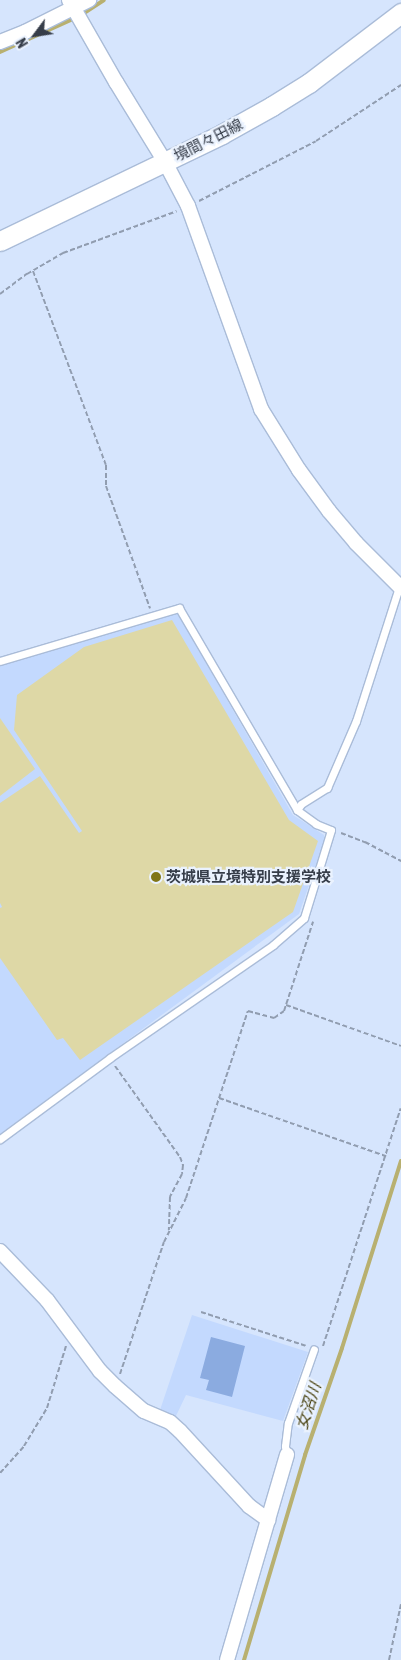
<!DOCTYPE html>
<meta charset="utf-8">
<style>
body{margin:0}
#map{position:relative;width:401px;height:1660px;overflow:hidden;background:#d6e5fd;font-family:"Asap Condensed","Noto Sans JP",sans-serif}
div>[style]{position:absolute}
[style*='--x']{left:calc(var(--x)*1px);top:calc(var(--y)*1px);width:calc(var(--w)*1px);rotate:calc(var(--a)*1deg)}
.built>*{inset:0;background:#c3d9fe}
.green>*{inset:0;background:#ded8a6}
.stream>*{height:4px;margin:-2px;padding:0 2px;transform-origin:2px;border-radius:2px;background:#b8b070}
.building>*{inset:0;background:#8babe0}
.path>*{height:2px;margin-top:-1px;transform-origin:0;background:repeating-linear-gradient(90deg,#919db0 0 5px,transparent 0 7.5px)}
.roads{filter:drop-shadow(1px 0 #aabcd8) drop-shadow(-1px 0 #aabcd8) drop-shadow(0 1px #aabcd8) drop-shadow(0 -1px #aabcd8)}
.service>*{height:7px;margin:-3.5px;padding:0 3.5px;transform-origin:3.5px;border-radius:3.5px;background:#fff}
.minor>*{height:14px;margin:-7px;padding:0 7px;transform-origin:7px;border-radius:7px;background:#fff}
.secondary>*{height:19px;margin:-9.5px;padding:0 9.5px;transform-origin:9.5px;border-radius:9.5px;background:#fff}
.dots>*{width:14px;height:14px;translate:-50% -50%;box-sizing:border-box;border:2px solid #eaf2fe;border-radius:50%}
span{translate:-50% -50%;white-space:nowrap;text-align:center;line-height:1.15;-webkit-text-stroke:4.5px #eaf2fe;paint-order:stroke}
.street-label{font-size:15px;color:#363d49}
.poi-label{font-size:15px;color:#363d49;font-weight:700}
.left{translate:0 -50%;text-align:left}
.water-label{font-size:16px;color:#48410f;font-style:italic}
.north{position:absolute;left:10px;top:10px;width:50px;height:50px;-webkit-text-stroke:4px #eaf2fe;paint-order:stroke;rotate:239deg;font-size:14px;font-weight:700;line-height:20px;text-align:center;color:#363d49}
.north::after{content:'';display:block;margin:auto;width:18px;height:22px;background:#363d49;clip-path:polygon(50% 0,100% 100%,50% 72%,0 100%)}
</style>
<div id="map">
<div class="built">
<div style="clip-path:polygon(172px 612px,178px 614px,293px 815px,324px 835px,325px 839px,299px 914px,0 1134px,0 665px)"></div>
<div style="clip-path:polygon(192px 1315px,308px 1352px,283px 1421px,186px 1395px,175px 1418px,159px 1413px)"></div>
</div>
<div class="green">
<div style="clip-path:polygon(172px 620px,289px 820px,318px 841px,293px 912px,80px 1060px,63px 1038px,57px 1040px,0 958px,0 908px,2px 907px,0 903px,0 803px,40px 776px,79px 833px,82px 831px,14px 730px,17px 695px,84px 647px)"></div>
<div style="clip-path:polygon(0 718px,35px 769px,0 796px)"></div>
</div>
<div class="stream">
<div style="--x:81;--y:15;--w:27;--a:-33"></div>
<div style="--x:0;--y:52;--w:82;--a:-24.4"></div>
<div style="--x:244;--y:1660;--w:214;--a:-73.4"></div>
<div style="--x:305;--y:1455;--w:113;--a:-70.9"></div>
<div style="--x:342;--y:1348;--w:196;--a:-72.5"></div>
</div>
<div class="building">
<div style="clip-path:polygon(211px 1337px,245px 1346px,232px 1397px,206px 1390px,209px 1380px,200px 1378px)"></div>
</div>
<div class="path">
<div style="--x:199;--y:201;--w:131;--a:-27.1"></div>
<div style="--x:316;--y:141;--w:102;--a:-33.4"></div>
<div style="--x:33;--y:271;--w:207;--a:69.4"></div>
<div style="--x:106;--y:465;--w:21;--a:90"></div>
<div style="--x:106;--y:486;--w:130;--a:70.2"></div>
<div style="--x:0;--y:294;--w:34;--a:-37"></div>
<div style="--x:27;--y:274;--w:42;--a:-30.3"></div>
<div style="--x:63;--y:253;--w:121;--a:-20.2"></div>
<div style="--x:341;--y:833;--w:26;--a:21"></div>
<div style="--x:365;--y:842;--w:41;--a:27.8"></div>
<div style="--x:286;--y:1005;--w:122;--a:19.6"></div>
<div style="--x:115;--y:1066;--w:112;--a:54.5"></div>
<div style="--x:180;--y:1157;--w:9;--a:69"></div>
<div style="--x:183;--y:1165;--w:9;--a:96"></div>
<div style="--x:182;--y:1174;--w:26;--a:118"></div>
<div style="--x:170;--y:1197;--w:33;--a:92"></div>
<div style="--x:219;--y:1098;--w:177;--a:19.2"></div>
<div style="--x:201;--y:1312;--w:110;--a:17.9"></div>
<div style="--x:323;--y:1346;--w:250;--a:-71.9"></div>
<div style="--x:120;--y:1374;--w:139;--a:-71.6"></div>
<div style="--x:164;--y:1242;--w:49;--a:-63.4"></div>
<div style="--x:186;--y:1198;--w:197;--a:-71.7"></div>
<div style="--x:248;--y:1011;--w:27;--a:15"></div>
<div style="--x:274;--y:1018;--w:12;--a:-35"></div>
<div style="--x:284;--y:1011;--w:94;--a:-72"></div>
<div style="--x:0;--y:1473;--w:36;--a:-48"></div>
<div style="--x:24;--y:1446;--w:44;--a:-58.8"></div>
<div style="--x:47;--y:1408;--w:65;--a:-73"></div>
<div style="--x:389;--y:1660;--w:57;--a:-77.9"></div>
</div>
<div class="roads">
<div class="service">
<div style="--x:0;--y:661;--w:187;--a:-16.5"></div>
<div style="--x:179;--y:608;--w:234;--a:59.7"></div>
<div style="--x:297;--y:810;--w:24;--a:36"></div>
<div style="--x:316;--y:824;--w:16;--a:22"></div>
<div style="--x:331;--y:830;--w:92;--a:107.1"></div>
<div style="--x:304;--y:918;--w:41;--a:138.9"></div>
<div style="--x:273;--y:945;--w:198;--a:145.3"></div>
<div style="--x:110;--y:1058;--w:137;--a:143.6"></div>
<div style="--x:297;--y:810;--w:7;--a:-56"></div>
<div style="--x:301;--y:804;--w:31;--a:-32"></div>
<div style="--x:327;--y:788;--w:73;--a:-66.6"></div>
<div style="--x:356;--y:721;--w:141;--a:-72.2"></div>
<div style="--x:287;--y:1455;--w:9;--a:-103"></div>
<div style="--x:285;--y:1446;--w:23;--a:-83"></div>
<div style="--x:288;--y:1423;--w:78;--a:-70.6"></div>
</div>
<div class="minor">
<div style="--x:69;--y:0;--w:95;--a:60.2"></div>
<div style="--x:116;--y:82;--w:94;--a:58.5"></div>
<div style="--x:165;--y:162;--w:50;--a:62.4"></div>
<div style="--x:188;--y:206;--w:216;--a:70.2"></div>
<div style="--x:261;--y:409;--w:72;--a:58.1"></div>
<div style="--x:299;--y:470;--w:51;--a:53.8"></div>
<div style="--x:329;--y:511;--w:42;--a:49.8"></div>
<div style="--x:356;--y:543;--w:64;--a:45"></div>
<div style="--x:0;--y:42;--w:27;--a:-22"></div>
<div style="--x:25;--y:32;--w:72;--a:-26.6"></div>
<div style="--x:0;--y:1251;--w:68;--a:46.2"></div>
<div style="--x:47;--y:1300;--w:89;--a:53.3"></div>
<div style="--x:100;--y:1371;--w:21;--a:45"></div>
<div style="--x:115;--y:1386;--w:38;--a:41"></div>
<div style="--x:144;--y:1411;--w:28;--a:23"></div>
<div style="--x:170;--y:1422;--w:13;--a:42"></div>
<div style="--x:180;--y:1431;--w:102;--a:47.4"></div>
<div style="--x:249;--y:1506;--w:24;--a:36"></div>
<div style="--x:227;--y:1660;--w:214;--a:-73.7"></div>
</div>
<div class="secondary">
<div style="--x:0;--y:241;--w:246;--a:-25.7"></div>
<div style="--x:222;--y:134;--w:57;--a:-29.2"></div>
<div style="--x:272;--y:106;--w:44;--a:-31.9"></div>
<div style="--x:309;--y:83;--w:116;--a:-37.3"></div>
</div>
</div>
<div class="dots">
<div style="left:156px;top:877px;background:#807517"></div>
</div>
<div class="street-label">
<span style="left:208px;top:140px;rotate:-27deg">境間々田線</span>
</div>
<div class="poi-label">
<span class="left" style="left:166px;top:877px">茨城県立境特別支援学校</span>
</div>
<div class="water-label">
<span style="left:308px;top:1406px;rotate:-72deg">女沼川</span>
</div>
<div class="north">N</div>
</div>
